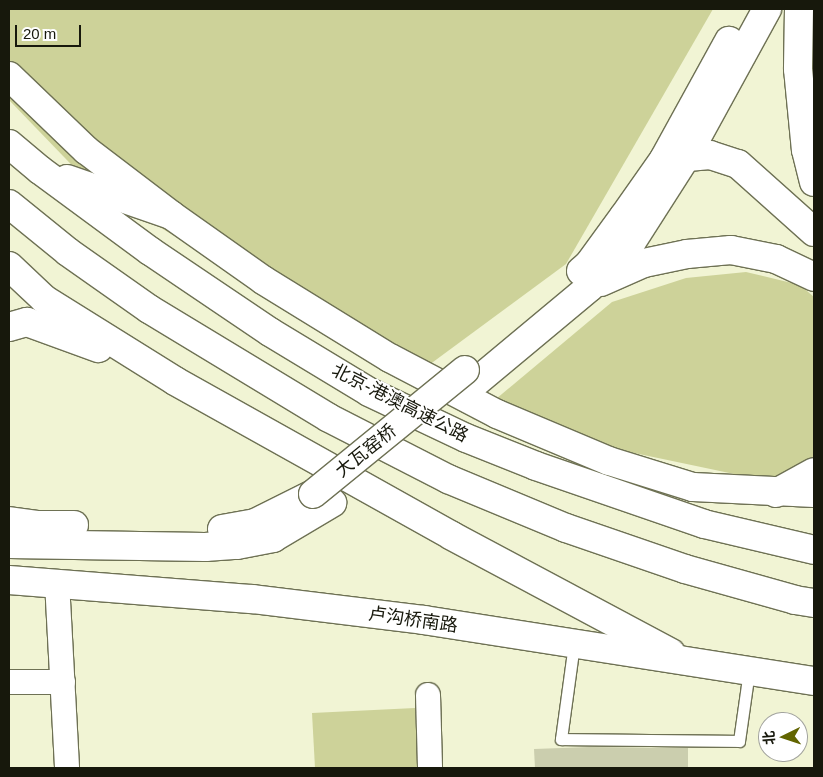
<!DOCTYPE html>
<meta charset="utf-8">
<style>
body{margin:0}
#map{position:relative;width:823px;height:777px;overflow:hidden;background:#f1f4d4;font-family:Helvetica,"Noto Sans SC",sans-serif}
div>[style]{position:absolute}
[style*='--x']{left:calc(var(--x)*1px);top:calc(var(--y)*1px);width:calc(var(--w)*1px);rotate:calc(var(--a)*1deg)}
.green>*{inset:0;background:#cdd299}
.building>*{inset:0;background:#cbceae}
.roads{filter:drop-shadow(1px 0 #6e7154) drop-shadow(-1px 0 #6e7154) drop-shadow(0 1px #6e7154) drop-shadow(0 -1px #6e7154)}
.lane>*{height:11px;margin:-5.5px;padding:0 5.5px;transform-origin:5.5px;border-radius:5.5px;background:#fff}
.street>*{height:24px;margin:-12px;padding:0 12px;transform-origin:12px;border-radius:12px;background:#fff}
.secondary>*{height:28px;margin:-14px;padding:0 14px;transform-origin:14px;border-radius:14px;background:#fff}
.highway>*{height:28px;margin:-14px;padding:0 14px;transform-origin:14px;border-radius:14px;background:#fff}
.bridges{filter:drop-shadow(1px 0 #6e7154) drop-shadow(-1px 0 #6e7154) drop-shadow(0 1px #6e7154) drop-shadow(0 -1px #6e7154)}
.highway-bridge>*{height:28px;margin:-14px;padding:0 14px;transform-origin:14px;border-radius:14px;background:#fff}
span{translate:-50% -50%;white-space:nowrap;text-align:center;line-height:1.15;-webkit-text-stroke:4px #fff;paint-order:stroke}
.street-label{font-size:18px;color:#17180c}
.frame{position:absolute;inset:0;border:10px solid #17180c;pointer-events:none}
.north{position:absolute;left:758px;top:712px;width:50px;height:50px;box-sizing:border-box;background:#fff;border:1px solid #a2a39e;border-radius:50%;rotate:266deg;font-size:14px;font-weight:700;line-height:20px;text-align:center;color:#17180c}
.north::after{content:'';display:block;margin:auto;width:18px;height:22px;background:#626500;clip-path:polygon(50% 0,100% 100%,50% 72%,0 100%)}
.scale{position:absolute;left:15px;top:25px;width:66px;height:22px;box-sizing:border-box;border:2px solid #17180c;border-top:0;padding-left:6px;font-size:15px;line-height:18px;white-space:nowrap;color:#17180c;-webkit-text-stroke:4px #fff;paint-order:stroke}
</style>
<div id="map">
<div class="green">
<div style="clip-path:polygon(9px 9px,713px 9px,566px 264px,410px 379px,92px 186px,9px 100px)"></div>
<div style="clip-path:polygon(746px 272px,800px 285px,814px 297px,814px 464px,772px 482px,472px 419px,612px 302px,686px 278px)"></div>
<div style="clip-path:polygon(415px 708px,418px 768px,315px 768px,312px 713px)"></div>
</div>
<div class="building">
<div style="clip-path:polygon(589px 747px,688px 748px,688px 768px,535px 768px,534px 749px)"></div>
</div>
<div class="roads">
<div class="lane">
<div style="--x:574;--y:644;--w:96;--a:97.8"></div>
<div style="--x:561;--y:739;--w:178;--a:0.6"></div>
<div style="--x:739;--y:741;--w:71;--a:-81.9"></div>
</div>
<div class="street">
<div style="--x:57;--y:582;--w:186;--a:86.9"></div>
<div style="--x:9;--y:682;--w:54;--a:0"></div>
<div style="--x:428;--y:695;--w:73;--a:88.4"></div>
</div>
<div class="secondary">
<div style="--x:9;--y:76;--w:107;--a:43.9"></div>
<div style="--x:86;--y:150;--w:107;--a:37.4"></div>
<div style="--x:171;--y:215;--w:113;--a:35.2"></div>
<div style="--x:263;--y:280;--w:149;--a:31.6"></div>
<div style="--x:390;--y:358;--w:121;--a:27.6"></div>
<div style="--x:497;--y:414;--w:121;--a:22.8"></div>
<div style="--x:609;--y:461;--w:88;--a:17.2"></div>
<div style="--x:693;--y:487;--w:121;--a:2.8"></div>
<div style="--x:666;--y:159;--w:44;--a:-5.2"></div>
<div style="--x:710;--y:155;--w:29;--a:18"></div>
<div style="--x:738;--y:164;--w:102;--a:41.8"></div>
</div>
<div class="highway">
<div style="--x:799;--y:9;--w:60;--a:91"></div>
<div style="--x:798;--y:69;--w:81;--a:84.4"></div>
<div style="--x:806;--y:150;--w:33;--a:76"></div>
<div style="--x:9;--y:144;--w:40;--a:40"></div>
<div style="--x:40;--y:170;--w:137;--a:36.4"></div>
<div style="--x:150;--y:251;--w:145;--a:34"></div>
<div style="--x:270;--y:332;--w:116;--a:31.2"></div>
<div style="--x:369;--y:392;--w:107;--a:25.4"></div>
<div style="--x:466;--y:438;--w:75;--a:21.8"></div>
<div style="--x:536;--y:466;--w:178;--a:19"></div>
<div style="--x:704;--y:524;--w:113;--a:13.3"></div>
<div style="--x:67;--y:179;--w:110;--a:19.1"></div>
<div style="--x:9;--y:204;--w:76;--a:39.1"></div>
<div style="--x:68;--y:252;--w:99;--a:35.1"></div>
<div style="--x:149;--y:309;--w:210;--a:31.2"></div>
<div style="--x:329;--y:418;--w:134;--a:27.1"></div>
<div style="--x:448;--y:479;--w:128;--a:22.6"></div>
<div style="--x:566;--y:528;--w:126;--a:19"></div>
<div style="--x:685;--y:569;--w:114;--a:15.7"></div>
<div style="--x:795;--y:600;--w:19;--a:9"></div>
<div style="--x:9;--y:266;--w:48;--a:43.3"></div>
<div style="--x:44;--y:299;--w:155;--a:32"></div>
<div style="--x:175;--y:381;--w:317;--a:29.2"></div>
<div style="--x:452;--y:536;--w:248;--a:28.1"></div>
<div style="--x:581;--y:271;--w:11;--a:-41"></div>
<div style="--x:589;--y:264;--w:59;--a:-53.9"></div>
<div style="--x:624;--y:216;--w:70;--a:-54.9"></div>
<div style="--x:664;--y:159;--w:135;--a:-61.2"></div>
<div style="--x:601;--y:282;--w:47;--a:-23.8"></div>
<div style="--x:644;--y:263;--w:44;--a:-11.8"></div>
<div style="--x:687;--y:254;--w:44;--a:-5.2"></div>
<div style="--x:731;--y:250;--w:46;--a:11.3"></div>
<div style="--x:776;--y:259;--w:42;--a:25.3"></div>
<div style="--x:9;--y:327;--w:19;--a:-16"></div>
<div style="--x:27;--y:322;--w:76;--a:20.1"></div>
<div style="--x:476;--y:382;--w:148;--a:-39.8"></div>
<div style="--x:590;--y:287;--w:60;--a:-47"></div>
<div style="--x:631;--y:243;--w:102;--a:-57.4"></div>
<div style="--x:686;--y:157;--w:169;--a:-61.3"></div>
<div style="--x:776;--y:493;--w:43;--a:-28.9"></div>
<div style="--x:9;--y:521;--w:28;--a:8"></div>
<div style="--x:37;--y:525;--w:37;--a:0"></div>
<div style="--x:222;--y:529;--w:34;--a:-10"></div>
<div style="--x:255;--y:523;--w:65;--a:-26.6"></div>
<div style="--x:9;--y:544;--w:196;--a:0.9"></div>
<div style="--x:205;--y:547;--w:32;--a:-4"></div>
<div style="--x:237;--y:545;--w:37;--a:-11"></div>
<div style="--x:273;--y:538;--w:69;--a:-30.7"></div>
<div style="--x:9;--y:580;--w:245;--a:4.5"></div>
<div style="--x:253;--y:599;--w:172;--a:7"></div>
<div style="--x:424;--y:620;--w:395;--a:8.9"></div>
</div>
</div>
<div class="bridges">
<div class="highway-bridge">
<div style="--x:313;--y:494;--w:196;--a:-39.2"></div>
</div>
</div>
<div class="street-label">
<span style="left:400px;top:403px;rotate:27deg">北京-港澳高速公路</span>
<span style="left:366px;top:451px;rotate:-39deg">大瓦窑桥</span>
<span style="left:413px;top:620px;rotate:8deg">卢沟桥南路</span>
</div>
<div class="frame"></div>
<div class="north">北</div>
<div class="scale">20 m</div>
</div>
